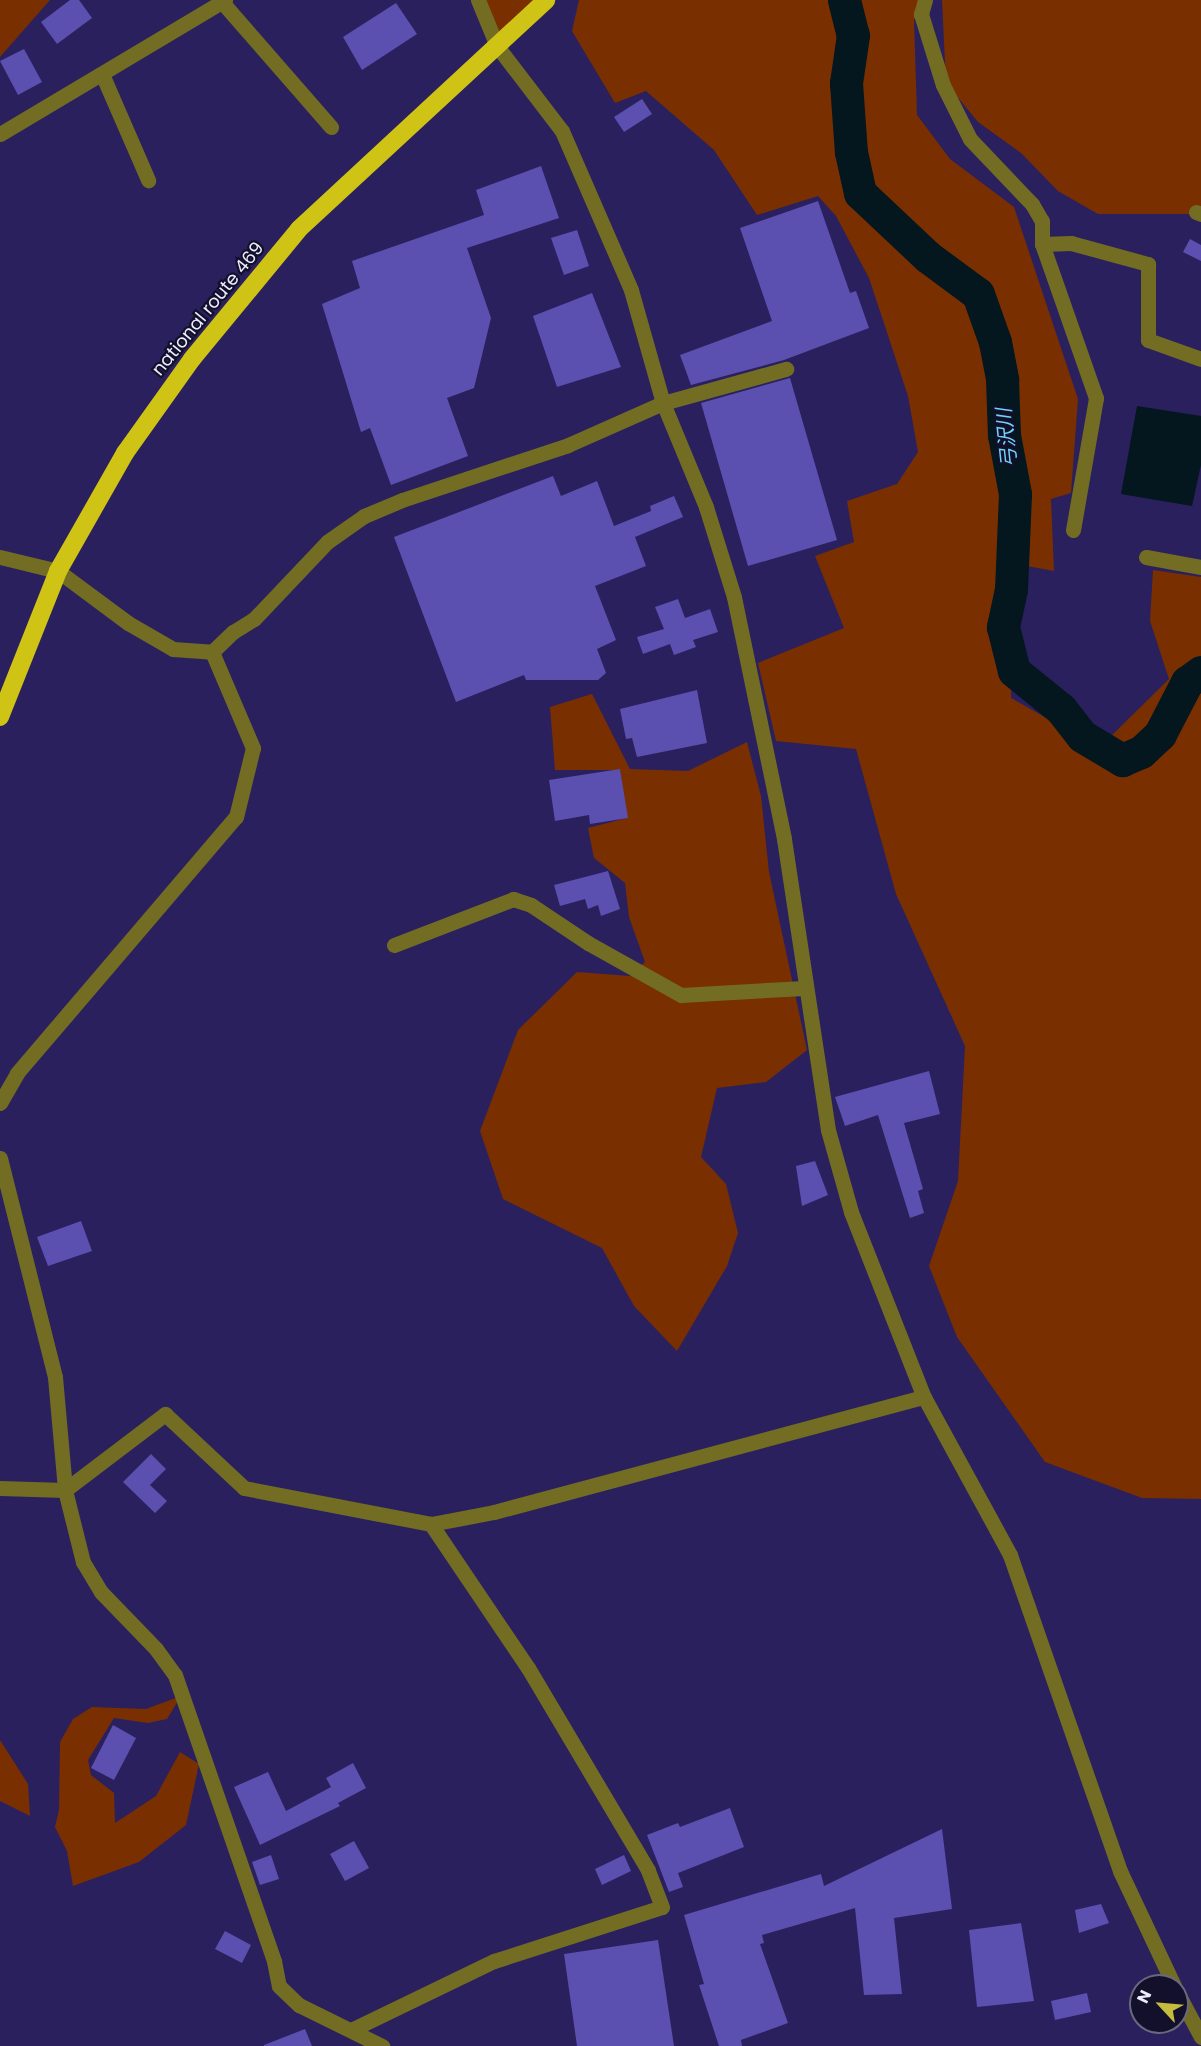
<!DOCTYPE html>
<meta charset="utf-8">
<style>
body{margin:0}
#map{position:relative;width:1201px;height:2046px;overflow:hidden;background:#2a205d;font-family:Poppins,"Noto Sans JP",sans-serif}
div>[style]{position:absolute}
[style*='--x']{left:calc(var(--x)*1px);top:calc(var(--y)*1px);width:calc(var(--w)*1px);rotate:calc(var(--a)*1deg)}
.green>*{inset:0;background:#7a2f00}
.water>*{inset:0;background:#04161e}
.river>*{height:33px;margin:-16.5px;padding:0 16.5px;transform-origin:16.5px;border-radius:16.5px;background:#04161e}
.building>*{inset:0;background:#5b4fb0}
.minor>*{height:15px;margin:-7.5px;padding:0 7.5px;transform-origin:7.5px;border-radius:7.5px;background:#726d23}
.highway>*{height:18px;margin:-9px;padding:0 9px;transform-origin:9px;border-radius:9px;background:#cfc315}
span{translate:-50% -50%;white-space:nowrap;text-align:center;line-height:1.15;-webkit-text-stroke:4.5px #13102b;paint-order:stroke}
.street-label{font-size:18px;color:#ecedfc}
.water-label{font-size:20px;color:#70d4f9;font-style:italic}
.north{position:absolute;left:1129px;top:1974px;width:60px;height:60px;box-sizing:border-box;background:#13102b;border:2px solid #6a687f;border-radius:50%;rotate:296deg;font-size:16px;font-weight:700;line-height:24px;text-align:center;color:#ecedfc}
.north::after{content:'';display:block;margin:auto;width:21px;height:27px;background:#c5bc3d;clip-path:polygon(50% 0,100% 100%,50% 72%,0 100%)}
</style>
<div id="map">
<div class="green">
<div style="clip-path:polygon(0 0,50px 0,0 57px)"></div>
<div style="clip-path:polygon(475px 0,542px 0,497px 46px)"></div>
<div style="clip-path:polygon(579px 0,929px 0,923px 15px,914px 19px,917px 115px,950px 159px,1014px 207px,1078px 399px,1071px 493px,1051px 499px,1054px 571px,1010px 563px,1011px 698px,1099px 748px,1169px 679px,1150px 621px,1153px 570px,1201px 577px,1201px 1499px,1142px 1498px,1045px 1462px,957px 1337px,929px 1266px,958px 1181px,965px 1046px,896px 894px,856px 749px,776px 741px,758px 663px,844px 628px,815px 556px,854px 542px,847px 501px,897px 484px,918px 452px,908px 396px,869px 278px,836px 216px,818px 196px,757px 215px,714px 150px,646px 91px,615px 103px,572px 31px)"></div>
<div style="clip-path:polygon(942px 0,1201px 0,1201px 214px,1098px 214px,1058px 191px,1021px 153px,978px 122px,946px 83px)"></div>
<div style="clip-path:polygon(592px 694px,630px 769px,688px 771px,747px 742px,761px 796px,769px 872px,807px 1050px,766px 1082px,717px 1088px,701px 1157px,726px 1184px,738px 1233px,727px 1266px,677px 1351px,634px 1306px,602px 1248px,503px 1199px,480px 1131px,518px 1030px,577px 972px,630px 976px,645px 962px,629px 917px,625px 883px,594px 858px,588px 828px,627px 818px,620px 770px,555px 770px,550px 707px)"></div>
<div style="clip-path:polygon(181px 1696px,167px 1719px,148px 1723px,114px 1718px,88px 1760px,91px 1775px,114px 1793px,115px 1823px,156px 1796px,180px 1752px,199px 1764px,186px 1825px,139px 1862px,73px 1886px,67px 1851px,55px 1827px,59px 1810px,60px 1742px,73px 1719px,92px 1707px,146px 1709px)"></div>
<div style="clip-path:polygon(0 1740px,28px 1784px,30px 1816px,0 1801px)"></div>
</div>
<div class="water">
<div style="clip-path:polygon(1137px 406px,1201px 416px,1201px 465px,1192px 506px,1121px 494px)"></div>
</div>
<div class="river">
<div style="--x:844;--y:0;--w:36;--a:76"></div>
<div style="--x:853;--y:35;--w:49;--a:98.3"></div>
<div style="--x:846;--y:83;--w:69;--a:85.9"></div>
<div style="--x:851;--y:152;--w:42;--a:77.6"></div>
<div style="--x:860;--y:193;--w:93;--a:43.3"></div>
<div style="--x:928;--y:257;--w:62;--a:36.5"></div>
<div style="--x:978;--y:294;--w:51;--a:70.5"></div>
<div style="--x:995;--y:342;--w:38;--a:79"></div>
<div style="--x:1002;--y:379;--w:56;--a:88"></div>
<div style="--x:1004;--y:435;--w:60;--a:79.4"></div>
<div style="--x:1015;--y:494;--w:95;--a:92.4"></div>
<div style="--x:1011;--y:589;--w:39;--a:102"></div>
<div style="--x:1003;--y:627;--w:45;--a:76"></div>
<div style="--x:1014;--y:671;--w:60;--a:39"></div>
<div style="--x:1061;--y:709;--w:34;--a:52"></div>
<div style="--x:1082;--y:736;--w:47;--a:31"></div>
<div style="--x:1122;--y:760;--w:21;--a:-23"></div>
<div style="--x:1141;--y:752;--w:26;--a:-43"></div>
<div style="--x:1160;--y:734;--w:59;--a:-62.6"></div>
<div style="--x:1187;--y:682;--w:17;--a:-36"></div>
</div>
<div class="building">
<div style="clip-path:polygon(70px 0,79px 0,92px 18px,57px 44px,41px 22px)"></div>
<div style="clip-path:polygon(396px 3px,417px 34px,362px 70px,343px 37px)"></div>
<div style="clip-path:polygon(24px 49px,42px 82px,18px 95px,0 61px)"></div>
<div style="clip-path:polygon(642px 99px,652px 114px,624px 132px,614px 117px)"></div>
<div style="clip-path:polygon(541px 166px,559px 218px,467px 248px,491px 318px,474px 388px,447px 398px,468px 456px,391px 485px,370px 428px,361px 432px,322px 304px,360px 288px,352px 261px,484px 215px,476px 190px)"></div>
<div style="clip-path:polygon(818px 201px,850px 293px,856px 291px,869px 328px,784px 360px,691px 385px,680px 355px,772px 321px,740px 228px)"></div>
<div style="clip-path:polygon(577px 230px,589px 266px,564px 275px,551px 238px)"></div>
<div style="clip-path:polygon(1190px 239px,1201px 245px,1201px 261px,1183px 252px)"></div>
<div style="clip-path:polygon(592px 293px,621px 367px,557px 387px,533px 316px)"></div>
<div style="clip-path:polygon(790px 378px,837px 540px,748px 566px,701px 403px)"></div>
<div style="clip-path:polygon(553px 476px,561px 496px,597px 481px,614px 526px,651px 511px,650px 506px,674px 496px,683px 517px,635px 537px,646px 566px,595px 586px,616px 640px,597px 649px,606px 673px,598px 680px,526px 680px,524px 675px,456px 702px,394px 537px)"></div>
<div style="clip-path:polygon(678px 599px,685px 618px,710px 609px,718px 632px,693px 640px,696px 647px,674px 655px,670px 644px,643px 654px,637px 637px,664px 629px,655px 607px)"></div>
<div style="clip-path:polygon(697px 690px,707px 743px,637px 757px,632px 738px,626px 739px,620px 709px)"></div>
<div style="clip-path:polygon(620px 769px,628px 818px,590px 824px,589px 815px,555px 821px,549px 780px)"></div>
<div style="clip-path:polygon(608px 871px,620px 909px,601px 916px,598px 905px,588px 909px,585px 899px,560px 906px,554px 885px)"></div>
<div style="clip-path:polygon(929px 1071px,940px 1114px,904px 1123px,923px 1189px,918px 1191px,924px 1213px,910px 1218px,878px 1115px,845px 1126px,835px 1097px)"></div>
<div style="clip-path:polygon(815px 1161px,828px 1195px,802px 1206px,796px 1166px)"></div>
<div style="clip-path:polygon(81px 1221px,92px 1251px,48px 1266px,37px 1237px)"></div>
<div style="clip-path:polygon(151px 1454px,166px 1469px,150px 1485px,167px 1501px,155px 1513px,123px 1482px)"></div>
<div style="clip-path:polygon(113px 1725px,136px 1738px,114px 1780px,91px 1768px)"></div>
<div style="clip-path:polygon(353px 1763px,366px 1788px,338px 1803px,340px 1806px,260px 1845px,234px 1787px,268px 1772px,286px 1811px,331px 1787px,326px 1778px)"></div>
<div style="clip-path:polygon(730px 1808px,744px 1847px,678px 1873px,683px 1887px,669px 1892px,647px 1835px,678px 1823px,680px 1827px)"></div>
<div style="clip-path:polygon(942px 1829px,952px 1909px,894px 1918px,902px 1994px,864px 1995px,855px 1908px,845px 1911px,762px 1935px,764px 1943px,760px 1944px,788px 2023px,741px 2040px,742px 2046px,719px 2046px,699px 1985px,704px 1984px,684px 1915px,821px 1874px,824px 1886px)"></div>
<div style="clip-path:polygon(354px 1841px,369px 1868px,345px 1881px,330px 1854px)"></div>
<div style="clip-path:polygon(271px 1855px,279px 1879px,260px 1885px,252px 1862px)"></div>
<div style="clip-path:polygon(624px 1855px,631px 1871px,602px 1885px,595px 1869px)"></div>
<div style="clip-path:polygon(1101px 1904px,1109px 1923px,1079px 1933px,1075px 1910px)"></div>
<div style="clip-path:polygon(1021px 1923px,1034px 2001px,977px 2007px,969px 1930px)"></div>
<div style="clip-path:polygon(225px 1931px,251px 1945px,242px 1963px,215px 1949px)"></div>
<div style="clip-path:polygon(658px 1940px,674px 2046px,577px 2046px,564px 1954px)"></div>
<div style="clip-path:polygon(1087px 1993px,1091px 2012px,1055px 2020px,1051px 2001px)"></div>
<div style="clip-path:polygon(305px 2029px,312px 2046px,264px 2046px,264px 2045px)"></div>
</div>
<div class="minor">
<div style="--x:478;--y:0;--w:50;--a:67.6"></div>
<div style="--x:497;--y:46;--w:107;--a:52.6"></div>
<div style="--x:562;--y:131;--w:173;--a:66.5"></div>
<div style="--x:631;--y:290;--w:117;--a:74.2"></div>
<div style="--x:663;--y:403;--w:113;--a:67.5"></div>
<div style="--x:706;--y:507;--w:94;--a:72.7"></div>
<div style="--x:734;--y:597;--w:247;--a:78.3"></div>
<div style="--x:784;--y:839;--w:294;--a:81.4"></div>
<div style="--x:828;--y:1130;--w:85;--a:74.3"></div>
<div style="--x:851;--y:1212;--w:199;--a:68.5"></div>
<div style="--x:924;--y:1397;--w:180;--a:61.4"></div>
<div style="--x:1010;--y:1555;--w:335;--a:70.8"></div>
<div style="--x:1120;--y:1871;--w:127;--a:64.8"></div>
<div style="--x:925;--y:0;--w:15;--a:106"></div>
<div style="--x:921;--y:14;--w:74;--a:72.8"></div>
<div style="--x:943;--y:85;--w:60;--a:63.4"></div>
<div style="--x:970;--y:139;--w:90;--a:46.4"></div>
<div style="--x:1032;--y:204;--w:20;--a:60"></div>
<div style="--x:1042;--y:221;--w:23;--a:90"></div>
<div style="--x:222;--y:2;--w:166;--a:48.9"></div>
<div style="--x:102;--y:74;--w:116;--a:66.5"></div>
<div style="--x:0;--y:134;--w:262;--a:-30.8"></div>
<div style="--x:1196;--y:212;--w:5;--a:22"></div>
<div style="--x:1073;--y:530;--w:134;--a:-80.1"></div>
<div style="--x:1096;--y:398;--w:163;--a:-109.3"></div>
<div style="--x:1042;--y:244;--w:29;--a:-2"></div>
<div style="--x:1071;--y:243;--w:80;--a:15.3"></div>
<div style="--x:1148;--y:264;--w:76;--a:90"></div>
<div style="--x:1148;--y:340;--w:56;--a:19.7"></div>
<div style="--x:0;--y:557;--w:60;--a:13.6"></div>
<div style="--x:58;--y:571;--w:87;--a:36.6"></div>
<div style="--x:128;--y:623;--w:52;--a:30"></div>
<div style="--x:173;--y:649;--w:39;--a:4"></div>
<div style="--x:212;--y:652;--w:29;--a:-44"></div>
<div style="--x:233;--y:632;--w:25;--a:-32"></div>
<div style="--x:254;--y:619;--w:106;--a:-46.5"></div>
<div style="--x:327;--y:542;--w:45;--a:-35.1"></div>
<div style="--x:364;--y:516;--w:41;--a:-22.8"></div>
<div style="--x:402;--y:500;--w:175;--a:-18.3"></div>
<div style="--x:568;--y:445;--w:104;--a:-23.9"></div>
<div style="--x:663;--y:403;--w:128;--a:-15.5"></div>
<div style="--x:1146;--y:557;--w:56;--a:10.3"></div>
<div style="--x:394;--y:945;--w:128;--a:-21.1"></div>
<div style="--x:513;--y:899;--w:19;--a:18"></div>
<div style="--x:531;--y:905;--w:69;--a:33.7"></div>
<div style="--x:588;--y:943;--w:107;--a:29.2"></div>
<div style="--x:681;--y:995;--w:123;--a:-3.3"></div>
<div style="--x:0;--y:1103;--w:34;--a:-60"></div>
<div style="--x:17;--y:1073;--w:337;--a:-49.5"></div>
<div style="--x:236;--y:817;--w:71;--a:-76.2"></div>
<div style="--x:253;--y:748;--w:104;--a:-113.1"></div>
<div style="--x:0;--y:1158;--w:226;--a:75.9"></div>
<div style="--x:55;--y:1377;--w:113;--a:84.9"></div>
<div style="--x:65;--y:1490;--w:74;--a:76"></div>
<div style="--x:83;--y:1562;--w:35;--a:59"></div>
<div style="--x:101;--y:1592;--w:79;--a:46"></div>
<div style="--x:156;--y:1649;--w:32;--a:54"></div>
<div style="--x:175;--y:1675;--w:303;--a:70.9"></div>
<div style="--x:274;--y:1961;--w:25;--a:79"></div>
<div style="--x:279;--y:1986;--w:28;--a:44"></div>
<div style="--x:299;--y:2005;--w:93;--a:26.3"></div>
<div style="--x:0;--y:1488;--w:65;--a:1.8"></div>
<div style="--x:65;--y:1490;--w:126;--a:-37.2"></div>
<div style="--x:165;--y:1414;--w:108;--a:43.1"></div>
<div style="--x:244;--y:1488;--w:190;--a:10.9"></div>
<div style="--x:431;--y:1524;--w:64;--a:-10.8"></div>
<div style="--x:494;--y:1512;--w:445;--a:-15"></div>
<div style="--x:1177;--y:1992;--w:51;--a:61.9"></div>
<div style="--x:351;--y:2030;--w:159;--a:-25.8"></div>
<div style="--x:494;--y:1961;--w:176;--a:-17.8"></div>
<div style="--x:662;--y:1907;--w:40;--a:-111"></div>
<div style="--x:648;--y:1870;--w:235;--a:-120.7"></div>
<div style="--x:528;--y:1668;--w:174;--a:-124"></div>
</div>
<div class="highway">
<div style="--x:0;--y:717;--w:157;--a:-68.3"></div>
<div style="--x:58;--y:571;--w:136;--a:-60.4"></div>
<div style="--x:125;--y:453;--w:115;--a:-54.5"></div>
<div style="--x:192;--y:359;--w:168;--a:-50.5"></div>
<div style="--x:299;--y:229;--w:337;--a:-42.8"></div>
</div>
<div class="street-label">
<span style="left:208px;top:309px;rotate:-51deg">national route 469</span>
</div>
<div class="water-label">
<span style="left:1007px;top:438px;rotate:-96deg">弓沢川</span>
</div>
<div class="north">N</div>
</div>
